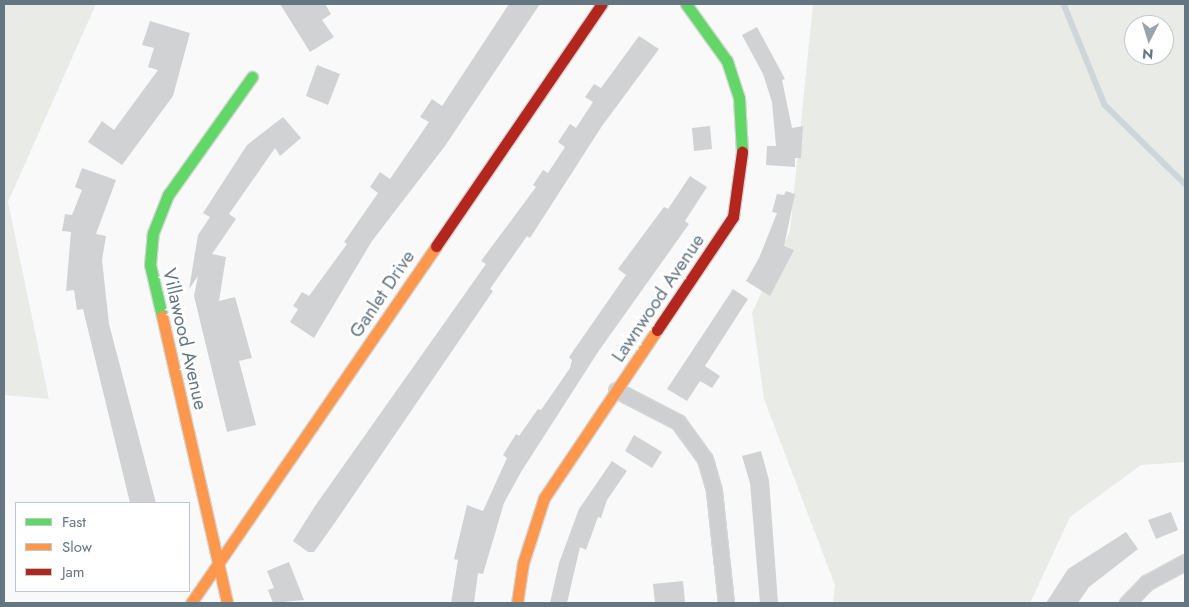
<!DOCTYPE html>
<style>
body{margin:0}
#map{position:relative;width:1189px;height:607px;overflow:hidden;background:#f9f9f9;font-family:Jost,sans-serif}
div>[style]{position:absolute}
[style*='--x']{left:calc(var(--x)*1px);top:calc(var(--y)*1px);width:calc(var(--w)*1px);rotate:calc(var(--a)*1deg)}
.green>*{inset:0;background:#e8ebe6}
.stream>*{height:5.5px;margin:-2.75px;padding:0 2.75px;transform-origin:2.75px;border-radius:2.75px;background:#ced6d9}
.building>*{inset:0;background:#d0d2d3}
.roads{filter:drop-shadow(1px 0 #d5d6d7) drop-shadow(-1px 0 #d5d6d7) drop-shadow(0 1px #d5d6d7) drop-shadow(0 -1px #d5d6d7)}
.street>*{height:15px;margin:-7.5px;padding:0 7.5px;transform-origin:7.5px;border-radius:7.5px;background:#cecfd0}
.fast>*{height:11px;margin:-5.5px;padding:0 5.5px;transform-origin:5.5px;border-radius:5.5px;background:#63d668}
.slow>*{height:11px;margin:-5.5px;padding:0 5.5px;transform-origin:5.5px;border-radius:5.5px;background:#ff974d}
.jam>*{height:11px;margin:-5.5px;padding:0 5.5px;transform-origin:5.5px;border-radius:5.5px;background:#b3261e}
span{translate:-50% -50%;white-space:nowrap;text-align:center;line-height:1.15;-webkit-text-stroke:5px #fff;paint-order:stroke}
.street-label{font-size:19px;color:#657683}
.frame{position:absolute;inset:0;border:5px solid #657683;pointer-events:none}
.legend{position:absolute;left:15px;top:502px;width:175px;height:90px;box-sizing:border-box;background:#fff;border:1px solid #c1c8cd;margin:0;padding:6px 9px;list-style:none;font-size:15px;color:#657683}
.legend li{display:flex;align-items:center;gap:10px;height:25px}
.legend b{width:25px;border:1px solid #c1c8cd}
.north{position:absolute;left:1124px;top:15px;width:50px;height:50px;box-sizing:border-box;background:#fff;border:1px solid #c1c8cd;border-radius:50%;rotate:185deg;font-size:14px;font-weight:700;line-height:20px;text-align:center;color:#657683}
.north::after{content:'';display:block;margin:auto;width:18px;height:22px;background:#99a4ac;clip-path:polygon(50% 0,100% 100%,50% 72%,0 100%)}
</style>
<div id="map">
<div class="green">
<div style="clip-path:polygon(4px 4px,96px 4px,8px 202px,49px 399px,4px 395px)"></div>
<div style="clip-path:polygon(evenodd,813px 4px,1185px 4px,1185px 462px,1141px 465px,1070px 517px,1030px 603px,833px 603px,835px 585px,764px 399px,752px 313px,790px 231px,813px 4px,1134px 25px,1164px 25px,1164px 55px,1134px 55px,1134px 25px)"></div>
</div>
<div class="stream">
<div style="--x:1064;--y:4;--w:109;--a:67.9"></div>
<div style="--x:1105;--y:105;--w:112;--a:44.6"></div>
</div>
<div class="building">
<div style="clip-path:polygon(280px 4px,325px 4px,331px 14px,322px 20px,334px 37px,310px 52px)"></div>
<div style="clip-path:polygon(509px 4px,540px 4px,445px 146px,372px 241px,314px 338px,290px 322px,298px 309px,293px 306px,302px 292px,309px 296px,347px 244px,344px 242px,378px 193px,370px 187px,380px 172px,390px 179px,429px 122px,420px 117px,432px 99px,442px 106px)"></div>
<div style="clip-path:polygon(150px 21px,190px 33px,173px 96px,122px 165px,88px 142px,102px 121px,114px 130px,158px 70px,148px 67px,154px 48px,142px 45px)"></div>
<div style="clip-path:polygon(757px 27px,785px 79px,782px 80px,792px 128px,803px 126px,801px 158px,795px 158px,795px 167px,766px 165px,767px 146px,776px 146px,772px 102px,763px 74px,742px 35px)"></div>
<div style="clip-path:polygon(639px 36px,659px 49px,602px 126px,530px 238px,527px 236px,490px 289px,493px 291px,336px 521px,314px 552px,308px 552px,293px 541px,315px 506px,486px 264px,481px 261px,536px 187px,533px 185px,543px 170px,548px 173px,565px 147px,558px 142px,570px 124px,576px 128px,593px 102px,585px 97px,594px 84px,601px 88px)"></div>
<div style="clip-path:polygon(317px 65px,340px 74px,328px 105px,306px 96px)"></div>
<div style="clip-path:polygon(283px 117px,301px 138px,280px 156px,275px 148px,229px 214px,236px 219px,212px 254px,226px 257px,219px 301px,235px 297px,252px 358px,239px 361px,256px 425px,227px 432px,194px 296px,198px 276px,189px 289px,198px 235px,210px 217px,203px 213px,247px 145px)"></div>
<div style="clip-path:polygon(710px 126px,712px 149px,694px 151px,692px 128px)"></div>
<div style="clip-path:polygon(82px 168px,116px 180px,96px 234px,106px 236px,102px 260px,109px 324px,156px 503px,130px 503px,83px 309px,77px 310px,74px 290px,66px 291px,71px 232px,62px 231px,65px 214px,72px 215px,82px 190px,75px 187px)"></div>
<div style="clip-path:polygon(690px 176px,707px 187px,685px 221px,689px 224px,598px 352px,521px 472px,504px 503px,483px 574px,478px 573px,474px 603px,451px 603px,458px 560px,454px 559px,467px 505px,483px 511px,507px 458px,503px 455px,516px 434px,519px 436px,538px 409px,541px 410px,570px 368px,572px 360px,569px 357px,626px 275px,618px 269px,664px 207px,668px 209px)"></div>
<div style="clip-path:polygon(786px 191px,795px 194px,784px 246px,794px 250px,770px 296px,746px 281px,759px 258px,777px 213px,772px 212px,777px 194px,784px 195px)"></div>
<div style="clip-path:polygon(733px 289px,748px 299px,705px 366px,720px 376px,712px 388px,700px 381px,687px 401px,667px 389px)"></div>
<div style="clip-path:polygon(634px 435px,662px 452px,652px 468px,625px 451px)"></div>
<div style="clip-path:polygon(761px 451px,769px 480px,778px 603px,760px 603px,750px 483px,742px 456px)"></div>
<div style="clip-path:polygon(612px 461px,627px 471px,607px 500px,601px 518px,598px 517px,586px 550px,580px 547px,567px 603px,550px 603px,559px 563px,579px 509px)"></div>
<div style="clip-path:polygon(1171px 512px,1178px 530px,1156px 539px,1148px 520px)"></div>
<div style="clip-path:polygon(1126px 532px,1138px 549px,1089px 587px,1078px 603px,1046px 603px,1068px 569px)"></div>
<div style="clip-path:polygon(289px 562px,304px 600px,273px 603px,268px 590px,274px 588px,267px 571px)"></div>
<div style="clip-path:polygon(683px 581px,685px 602px,655px 603px,653px 584px)"></div>
</div>
<div class="roads">
<div class="street">
<div style="--x:616;--y:390;--w:70;--a:27.3"></div>
<div style="--x:678;--y:422;--w:46;--a:53.9"></div>
<div style="--x:705;--y:459;--w:33;--a:74"></div>
<div style="--x:714;--y:491;--w:113;--a:83.9"></div>
<div style="--x:1127;--y:603;--w:28;--a:-46"></div>
<div style="--x:1146;--y:583;--w:44;--a:-28.3"></div>
</div>
<div class="fast">
<div style="--x:686;--y:4;--w:70;--a:54.3"></div>
<div style="--x:727;--y:61;--w:39;--a:72"></div>
<div style="--x:739;--y:98;--w:54;--a:86.8"></div>
<div style="--x:162;--y:316;--w:52;--a:-103.2"></div>
<div style="--x:150;--y:265;--w:32;--a:-85"></div>
<div style="--x:153;--y:233;--w:41;--a:-68.5"></div>
<div style="--x:168;--y:195;--w:145;--a:-54.6"></div>
</div>
<div class="slow">
<div style="--x:162;--y:316;--w:294;--a:77.2"></div>
<div style="--x:191;--y:603;--w:433;--a:-55.5"></div>
<div style="--x:517;--y:603;--w:40;--a:-81.5"></div>
<div style="--x:523;--y:563;--w:68;--a:-72.1"></div>
<div style="--x:544;--y:498;--w:202;--a:-56.1"></div>
</div>
<div class="jam">
<div style="--x:436;--y:246;--w:293;--a:-55.6"></div>
<div style="--x:657;--y:330;--w:136;--a:-56.1"></div>
<div style="--x:733;--y:217;--w:66;--a:-82.1"></div>
</div>
</div>
<div class="street-label">
<span style="left:382px;top:294px;rotate:-56deg">Ganlet Drive</span>
<span style="left:658px;top:298px;rotate:-56deg">Lawnwood Avenue</span>
<span style="left:185px;top:339px;rotate:77deg">Villawood Avenue</span>
</div>
<div class="frame"></div>
<ul class="legend">
<li><b style="height:6px;background:#63d668"></b>Fast</li>
<li><b style="height:6px;background:#ff974d"></b>Slow</li>
<li><b style="height:6px;background:#b3261e"></b>Jam</li>
</ul>
<div class="north">N</div>
</div>
